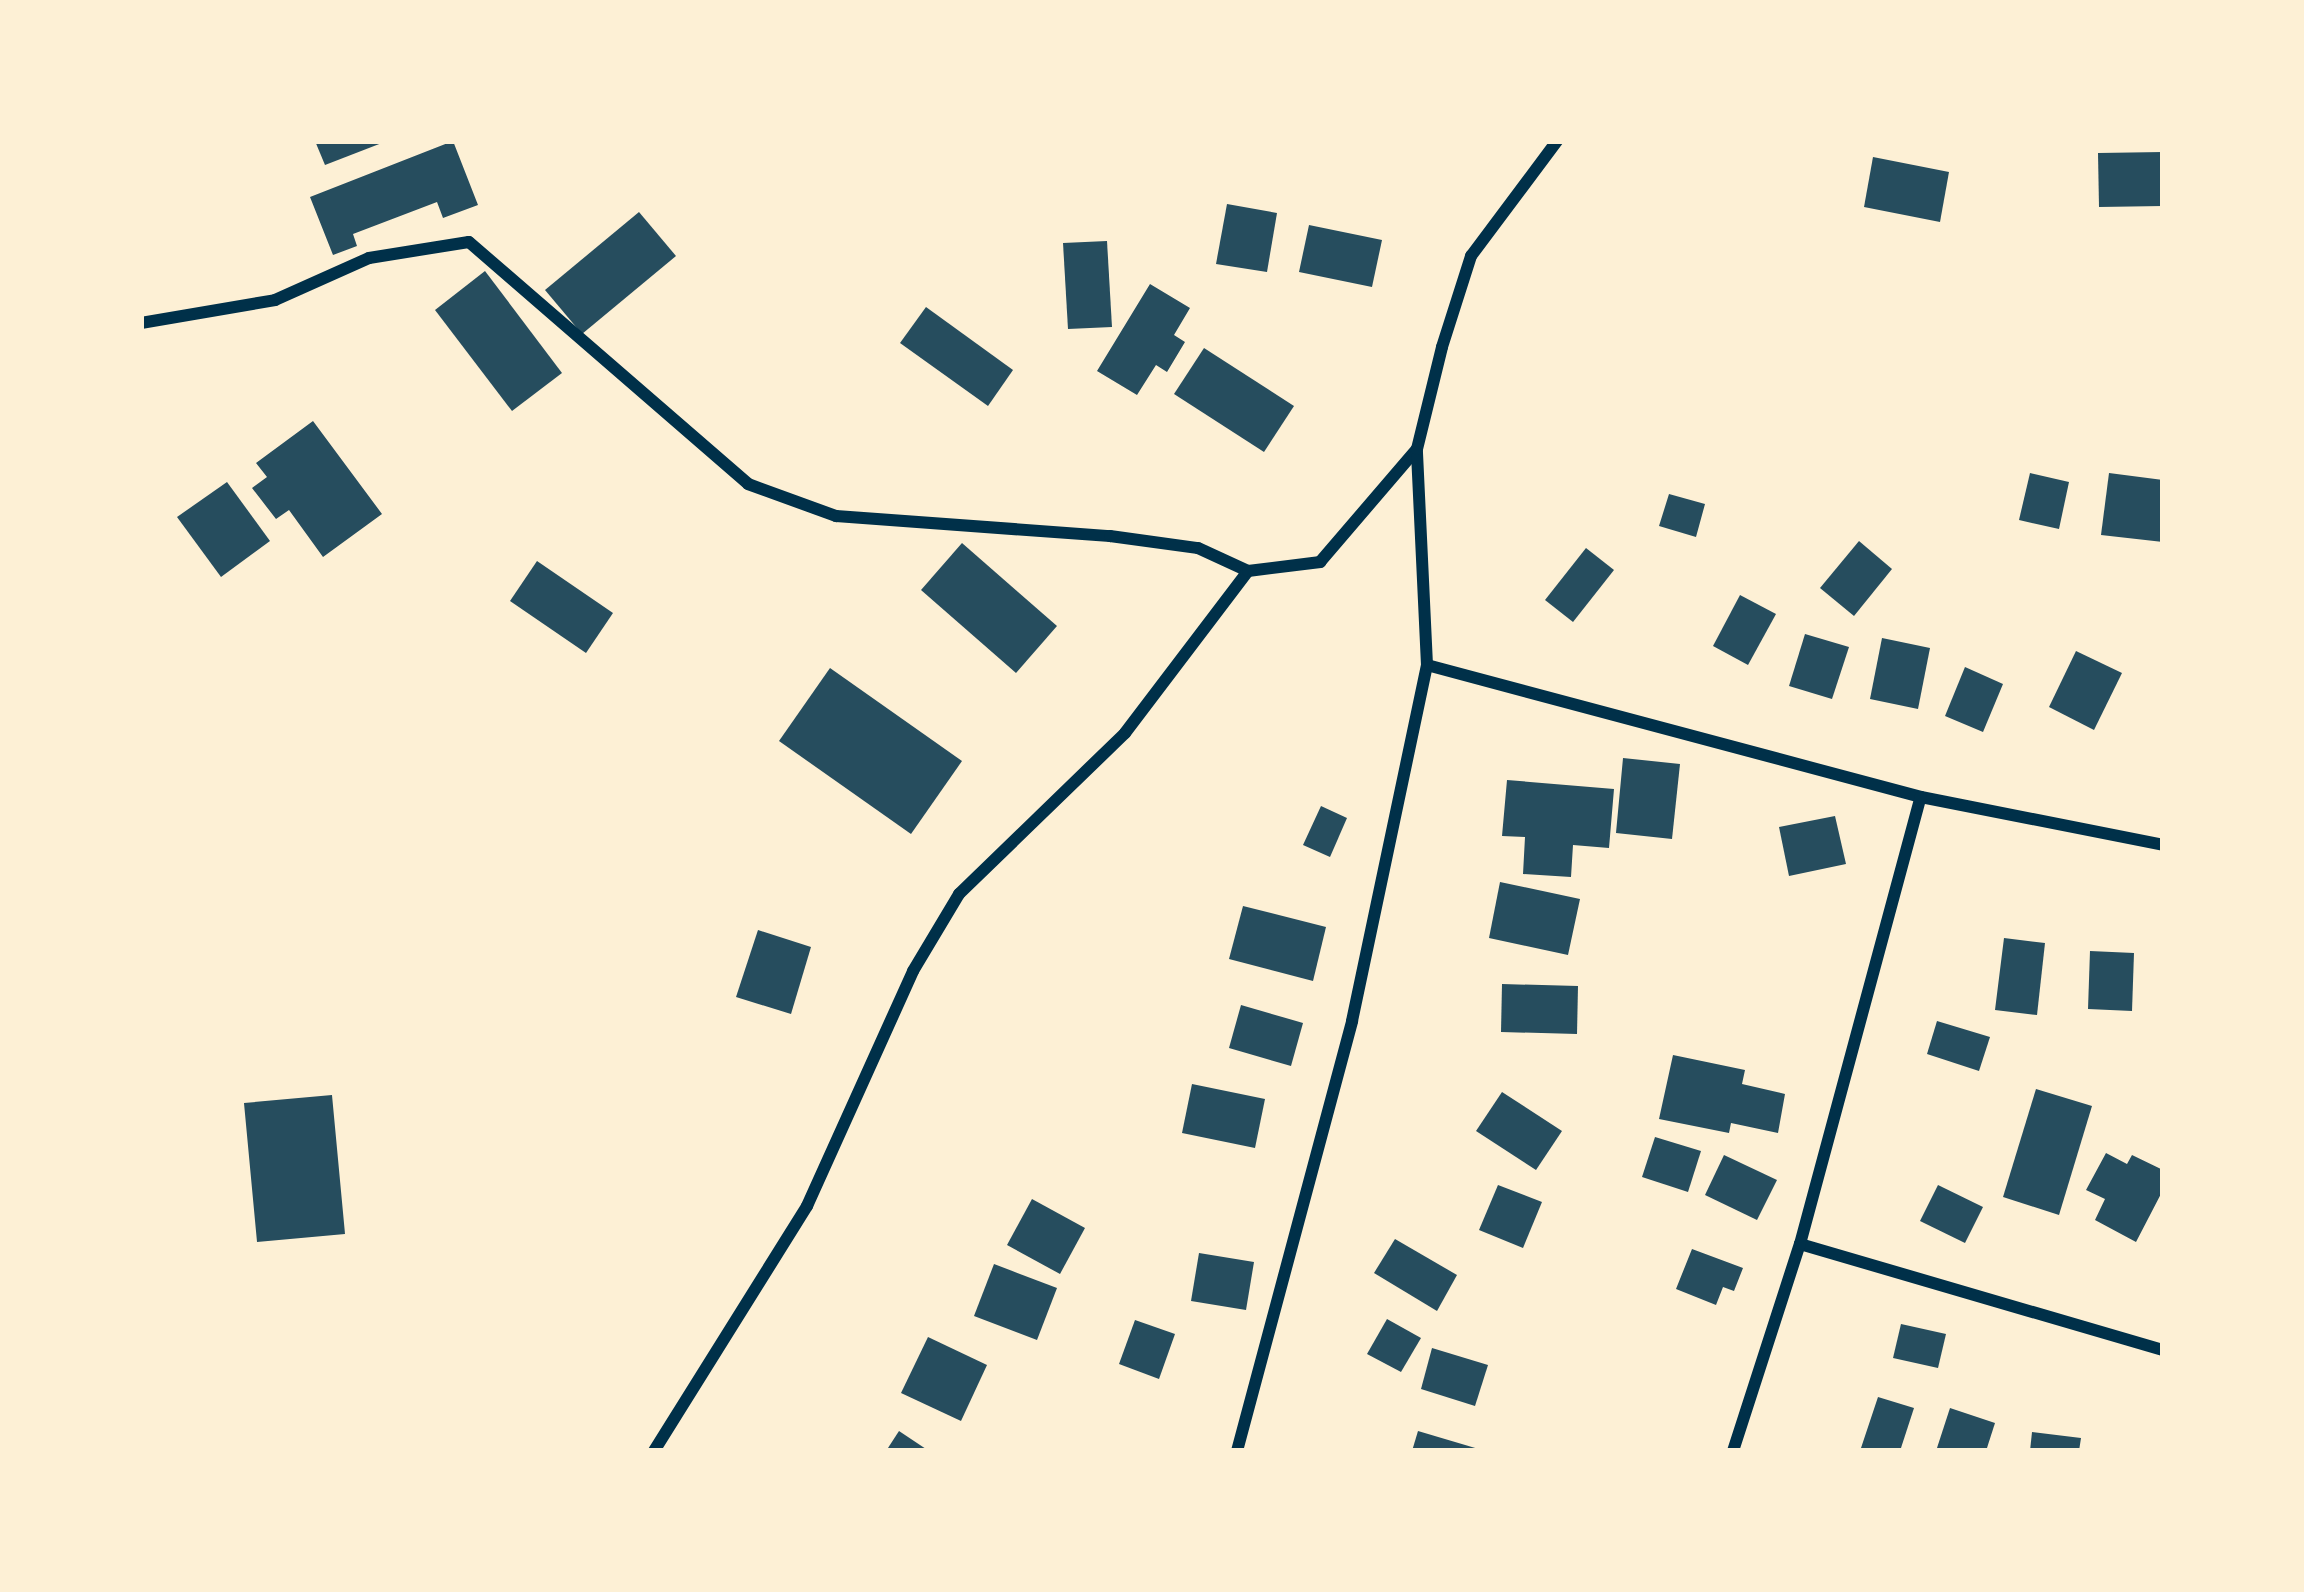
<!DOCTYPE html>
<style>
body{margin:0}
#map{position:relative;width:2304px;height:1592px;overflow:hidden;background:#fdf0d5;font-family:Signika,sans-serif}
div>[style]{position:absolute}
[style*='--x']{left:calc(var(--x)*1px);top:calc(var(--y)*1px);width:calc(var(--w)*1px);rotate:calc(var(--a)*1deg)}
.building>*{inset:0;background:#264d5e}
.minor>*{height:12px;margin:-6px;padding:0 6px;transform-origin:6px;border-radius:6px;background:#003049}
span{translate:-50% -50%;white-space:nowrap;text-align:center;line-height:1.15;-webkit-text-stroke:10px #fdf0d5;paint-order:stroke}
.frame{position:absolute;inset:0;border:144px solid #fdf0d5;pointer-events:none}
</style>
<div id="map">
<div class="building">
<div style="clip-path:polygon(315px 141px,387px 141px,325px 165px)"></div>
<div style="clip-path:polygon(453px 141px,478px 205px,443px 218px,437px 202px,353px 234px,357px 246px,333px 255px,310px 197px)"></div>
<div style="clip-path:polygon(2163px 152px,2163px 206px,2099px 207px,2098px 153px)"></div>
<div style="clip-path:polygon(1873px 157px,1949px 172px,1940px 222px,1864px 207px)"></div>
<div style="clip-path:polygon(1227px 204px,1277px 213px,1267px 272px,1216px 264px)"></div>
<div style="clip-path:polygon(639px 212px,676px 256px,582px 334px,545px 290px)"></div>
<div style="clip-path:polygon(1309px 225px,1382px 240px,1372px 287px,1299px 272px)"></div>
<div style="clip-path:polygon(1107px 241px,1112px 327px,1068px 329px,1063px 243px)"></div>
<div style="clip-path:polygon(485px 271px,562px 373px,512px 411px,435px 310px)"></div>
<div style="clip-path:polygon(1150px 284px,1190px 308px,1174px 335px,1185px 342px,1167px 372px,1156px 365px,1137px 395px,1097px 371px)"></div>
<div style="clip-path:polygon(926px 307px,1013px 370px,988px 406px,900px 343px)"></div>
<div style="clip-path:polygon(1204px 348px,1294px 406px,1264px 452px,1174px 394px)"></div>
<div style="clip-path:polygon(313px 421px,382px 514px,323px 557px,289px 510px,276px 519px,252px 488px,267px 477px,256px 463px)"></div>
<div style="clip-path:polygon(2030px 473px,2069px 482px,2059px 529px,2019px 520px)"></div>
<div style="clip-path:polygon(2109px 473px,2163px 480px,2163px 542px,2101px 535px)"></div>
<div style="clip-path:polygon(227px 482px,270px 541px,221px 577px,177px 517px)"></div>
<div style="clip-path:polygon(1669px 494px,1705px 504px,1696px 537px,1659px 526px)"></div>
<div style="clip-path:polygon(1859px 541px,1892px 569px,1854px 616px,1820px 588px)"></div>
<div style="clip-path:polygon(962px 543px,1057px 626px,1016px 673px,921px 590px)"></div>
<div style="clip-path:polygon(1586px 548px,1614px 570px,1573px 622px,1545px 600px)"></div>
<div style="clip-path:polygon(537px 561px,613px 613px,586px 653px,510px 601px)"></div>
<div style="clip-path:polygon(1740px 595px,1776px 614px,1748px 665px,1713px 646px)"></div>
<div style="clip-path:polygon(1805px 634px,1849px 647px,1832px 699px,1789px 686px)"></div>
<div style="clip-path:polygon(1882px 638px,1930px 648px,1918px 709px,1870px 699px)"></div>
<div style="clip-path:polygon(2076px 651px,2122px 673px,2094px 730px,2049px 707px)"></div>
<div style="clip-path:polygon(1965px 667px,2003px 684px,1983px 732px,1945px 716px)"></div>
<div style="clip-path:polygon(830px 668px,962px 761px,911px 834px,779px 741px)"></div>
<div style="clip-path:polygon(1623px 758px,1680px 764px,1672px 839px,1616px 833px)"></div>
<div style="clip-path:polygon(1507px 780px,1614px 789px,1609px 848px,1573px 845px,1571px 877px,1523px 874px,1525px 837px,1502px 836px)"></div>
<div style="clip-path:polygon(1321px 806px,1347px 818px,1330px 857px,1303px 845px)"></div>
<div style="clip-path:polygon(1835px 816px,1846px 864px,1789px 876px,1779px 827px)"></div>
<div style="clip-path:polygon(1500px 882px,1580px 899px,1568px 955px,1489px 938px)"></div>
<div style="clip-path:polygon(1243px 906px,1326px 927px,1313px 981px,1229px 959px)"></div>
<div style="clip-path:polygon(758px 930px,811px 947px,791px 1014px,736px 997px)"></div>
<div style="clip-path:polygon(2004px 938px,2045px 943px,2037px 1015px,1995px 1010px)"></div>
<div style="clip-path:polygon(2090px 951px,2134px 953px,2132px 1011px,2088px 1009px)"></div>
<div style="clip-path:polygon(1502px 984px,1578px 986px,1577px 1034px,1501px 1032px)"></div>
<div style="clip-path:polygon(1241px 1005px,1303px 1023px,1291px 1066px,1229px 1048px)"></div>
<div style="clip-path:polygon(1937px 1021px,1990px 1037px,1979px 1071px,1927px 1054px)"></div>
<div style="clip-path:polygon(1673px 1055px,1745px 1070px,1742px 1084px,1785px 1094px,1778px 1133px,1731px 1123px,1729px 1133px,1659px 1119px)"></div>
<div style="clip-path:polygon(1192px 1084px,1265px 1099px,1255px 1148px,1182px 1133px)"></div>
<div style="clip-path:polygon(2036px 1089px,2092px 1106px,2059px 1215px,2003px 1197px)"></div>
<div style="clip-path:polygon(1502px 1092px,1562px 1131px,1536px 1170px,1476px 1131px)"></div>
<div style="clip-path:polygon(332px 1095px,345px 1234px,257px 1242px,244px 1103px)"></div>
<div style="clip-path:polygon(1655px 1137px,1701px 1151px,1688px 1192px,1642px 1177px)"></div>
<div style="clip-path:polygon(2106px 1153px,2127px 1164px,2132px 1155px,2163px 1170px,2163px 1190px,2136px 1242px,2095px 1220px,2105px 1199px,2086px 1190px)"></div>
<div style="clip-path:polygon(1724px 1155px,1777px 1180px,1757px 1220px,1705px 1195px)"></div>
<div style="clip-path:polygon(1498px 1185px,1542px 1202px,1523px 1248px,1479px 1230px)"></div>
<div style="clip-path:polygon(1938px 1185px,1983px 1207px,1965px 1243px,1920px 1221px)"></div>
<div style="clip-path:polygon(1032px 1199px,1085px 1228px,1060px 1274px,1007px 1245px)"></div>
<div style="clip-path:polygon(1395px 1239px,1457px 1275px,1437px 1311px,1374px 1273px)"></div>
<div style="clip-path:polygon(1692px 1249px,1743px 1268px,1734px 1291px,1723px 1287px,1716px 1305px,1676px 1289px)"></div>
<div style="clip-path:polygon(1199px 1253px,1254px 1262px,1246px 1310px,1191px 1301px)"></div>
<div style="clip-path:polygon(994px 1264px,1057px 1288px,1037px 1340px,974px 1316px)"></div>
<div style="clip-path:polygon(1387px 1319px,1421px 1338px,1401px 1372px,1367px 1354px)"></div>
<div style="clip-path:polygon(1135px 1320px,1175px 1334px,1159px 1379px,1119px 1364px)"></div>
<div style="clip-path:polygon(1901px 1324px,1946px 1334px,1938px 1368px,1893px 1358px)"></div>
<div style="clip-path:polygon(928px 1337px,987px 1365px,961px 1421px,901px 1393px)"></div>
<div style="clip-path:polygon(1432px 1348px,1488px 1365px,1475px 1406px,1421px 1389px)"></div>
<div style="clip-path:polygon(1878px 1397px,1914px 1408px,1900px 1451px,1860px 1451px)"></div>
<div style="clip-path:polygon(1950px 1408px,1995px 1423px,1986px 1451px,1936px 1451px)"></div>
<div style="clip-path:polygon(899px 1431px,929px 1451px,886px 1451px)"></div>
<div style="clip-path:polygon(1418px 1431px,1482px 1450px,1482px 1451px,1412px 1451px)"></div>
<div style="clip-path:polygon(2032px 1432px,2081px 1438px,2079px 1451px,2030px 1451px)"></div>
</div>
<div class="minor">
<div style="--x:141;--y:323;--w:136;--a:-9.7"></div>
<div style="--x:275;--y:300;--w:103;--a:-24.1"></div>
<div style="--x:369;--y:258;--w:101;--a:-9.1"></div>
<div style="--x:469;--y:242;--w:369;--a:40.9"></div>
<div style="--x:748;--y:484;--w:94;--a:20"></div>
<div style="--x:836;--y:516;--w:275;--a:4.2"></div>
<div style="--x:1110;--y:536;--w:89;--a:7.8"></div>
<div style="--x:1198;--y:548;--w:55;--a:24.7"></div>
<div style="--x:1427;--y:665;--w:511;--a:14.96"></div>
<div style="--x:1921;--y:797;--w:247;--a:11.2"></div>
<div style="--x:1800;--y:1244;--w:378;--a:16.3"></div>
<div style="--x:654;--y:1451;--w:289;--a:-58"></div>
<div style="--x:807;--y:1206;--w:258;--a:-65.7"></div>
<div style="--x:913;--y:971;--w:90;--a:-59.1"></div>
<div style="--x:959;--y:894;--w:231;--a:-44.1"></div>
<div style="--x:1125;--y:733;--w:203;--a:-52.8"></div>
<div style="--x:1248;--y:571;--w:73;--a:-7.1"></div>
<div style="--x:1320;--y:562;--w:149;--a:-49.4"></div>
<div style="--x:1237;--y:1451;--w:445;--a:-75"></div>
<div style="--x:1352;--y:1021;--w:364;--a:-78.1"></div>
<div style="--x:1427;--y:665;--w:216;--a:-92.7"></div>
<div style="--x:1417;--y:449;--w:105;--a:-76.2"></div>
<div style="--x:1442;--y:347;--w:96;--a:-72.3"></div>
<div style="--x:1471;--y:256;--w:144;--a:-53.2"></div>
<div style="--x:1733;--y:1451;--w:218;--a:-72.1"></div>
<div style="--x:1800;--y:1244;--w:463;--a:-74.9"></div>
</div>
<div class="frame"></div>
</div>
